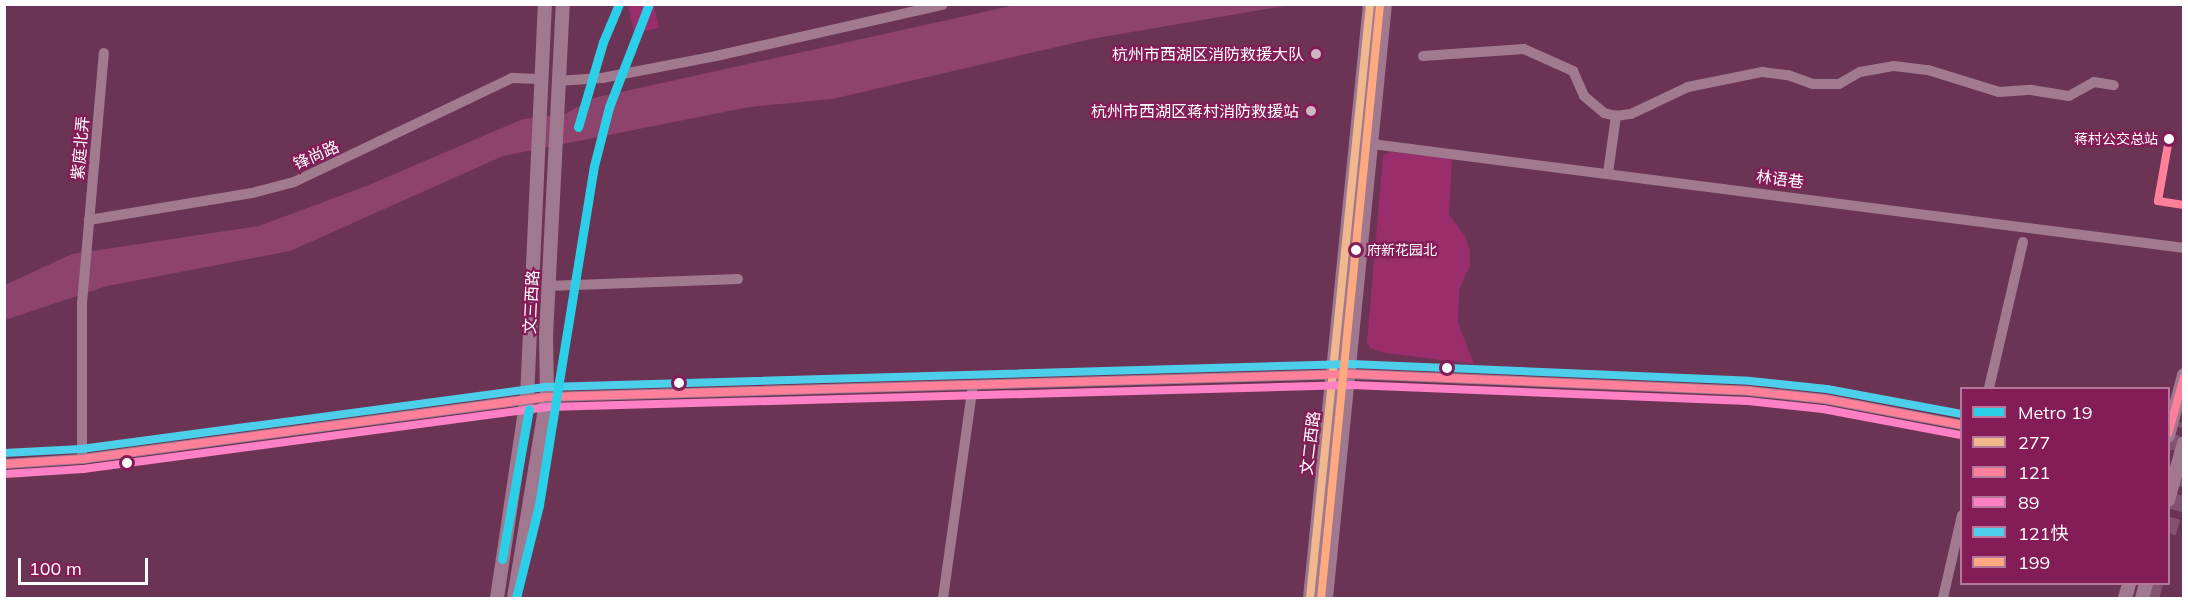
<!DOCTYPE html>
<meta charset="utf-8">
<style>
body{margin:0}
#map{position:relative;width:2188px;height:603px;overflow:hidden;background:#6c3454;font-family:Mulish,"Noto Sans SC",sans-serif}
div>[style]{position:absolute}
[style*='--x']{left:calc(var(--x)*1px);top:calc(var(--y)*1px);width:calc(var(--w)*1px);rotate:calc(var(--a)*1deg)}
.green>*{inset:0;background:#9a2d6c}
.water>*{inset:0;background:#8e436d}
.highway-tunnel>*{height:16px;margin-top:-8px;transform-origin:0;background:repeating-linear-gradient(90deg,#82526e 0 16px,transparent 0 24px)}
.minor>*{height:10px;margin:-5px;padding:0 5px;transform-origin:5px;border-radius:5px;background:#a27a90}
.major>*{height:14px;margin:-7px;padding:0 7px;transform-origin:7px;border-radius:7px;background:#a07990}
.bus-1>*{height:8px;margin:-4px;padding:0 4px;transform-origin:4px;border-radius:4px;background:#f1b78d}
.bus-2>*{height:8px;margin:-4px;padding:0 4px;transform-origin:4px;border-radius:4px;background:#ff8098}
.bus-3>*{height:8px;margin:-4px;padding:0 4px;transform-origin:4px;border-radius:4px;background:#ff80c5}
.bus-4>*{height:8px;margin:-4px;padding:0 4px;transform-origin:4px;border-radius:4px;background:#4dcfeb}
.bus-5>*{height:8px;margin:-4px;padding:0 4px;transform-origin:4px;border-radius:4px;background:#ffa980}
.metro-1>*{height:9px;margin:-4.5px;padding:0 4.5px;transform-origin:4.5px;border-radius:4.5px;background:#2ad0e8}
.dots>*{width:16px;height:16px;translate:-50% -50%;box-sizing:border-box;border:3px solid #841c57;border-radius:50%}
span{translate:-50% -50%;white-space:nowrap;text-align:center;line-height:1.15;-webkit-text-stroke:4.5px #841c57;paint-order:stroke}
.bus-label{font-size:14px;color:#fff}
.right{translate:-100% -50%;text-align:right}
.left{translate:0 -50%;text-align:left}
.poi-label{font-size:16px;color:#fff}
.street-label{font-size:16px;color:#fff}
.frame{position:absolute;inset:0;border:6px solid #fff;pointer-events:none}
.legend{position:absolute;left:1960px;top:387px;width:210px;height:198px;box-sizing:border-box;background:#841c57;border:2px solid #b5779a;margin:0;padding:8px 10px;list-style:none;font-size:18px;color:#fff}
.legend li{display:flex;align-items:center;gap:12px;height:30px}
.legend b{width:30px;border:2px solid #b5779a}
.scale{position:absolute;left:18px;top:558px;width:130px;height:27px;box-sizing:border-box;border:3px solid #fff;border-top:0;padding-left:8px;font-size:18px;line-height:21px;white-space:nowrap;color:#fff;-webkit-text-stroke:4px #841c57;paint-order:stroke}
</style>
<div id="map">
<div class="green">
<div style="clip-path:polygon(628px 5px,654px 5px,659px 28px,634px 33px)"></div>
<div style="clip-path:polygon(1390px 152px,1452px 159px,1449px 215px,1465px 236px,1470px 251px,1470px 266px,1459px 290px,1458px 323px,1474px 364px,1386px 353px,1370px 348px,1367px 342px,1383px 156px)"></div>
</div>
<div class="water">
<div style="clip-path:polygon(1015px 5px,1290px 5px,1091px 39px,832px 99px,749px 107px,503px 156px,290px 251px,107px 286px,5px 320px,5px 285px,72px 254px,259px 226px,369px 185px,523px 119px,565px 114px,594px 98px)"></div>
</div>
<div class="highway-tunnel">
<div style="--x:2168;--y:449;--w:29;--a:-74"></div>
<div style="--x:2168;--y:533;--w:58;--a:-74.1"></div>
<div style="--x:2151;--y:598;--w:15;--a:-74"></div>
</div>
<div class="minor">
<div style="--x:1423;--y:56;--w:101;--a:-4"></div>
<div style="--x:1524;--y:49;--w:54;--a:24.2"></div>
<div style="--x:1573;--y:71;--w:27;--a:66"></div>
<div style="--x:1584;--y:96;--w:26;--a:40"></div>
<div style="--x:1604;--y:113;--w:12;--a:14"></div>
<div style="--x:1616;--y:116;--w:15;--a:-8"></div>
<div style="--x:1631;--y:114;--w:63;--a:-25.3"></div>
<div style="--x:1688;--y:87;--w:76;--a:-11.5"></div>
<div style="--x:1762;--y:72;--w:26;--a:7"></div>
<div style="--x:1788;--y:75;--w:27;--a:20"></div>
<div style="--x:1813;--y:84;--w:26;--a:0"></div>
<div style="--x:1839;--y:84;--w:24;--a:-30"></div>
<div style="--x:1860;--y:72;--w:35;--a:-10"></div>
<div style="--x:1894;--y:66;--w:34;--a:7"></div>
<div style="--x:1928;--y:70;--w:74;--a:17.2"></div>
<div style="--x:1999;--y:92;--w:32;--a:-4"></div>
<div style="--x:2031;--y:90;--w:38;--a:9"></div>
<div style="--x:2069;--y:96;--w:29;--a:-29"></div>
<div style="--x:2094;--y:82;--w:20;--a:9"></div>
<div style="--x:557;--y:81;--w:45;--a:-3.8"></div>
<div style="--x:602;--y:78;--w:116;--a:-10.9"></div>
<div style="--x:716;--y:56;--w:232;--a:-12.7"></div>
<div style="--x:1372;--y:144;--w:819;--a:7.3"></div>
<div style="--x:1608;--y:173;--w:58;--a:-82"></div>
<div style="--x:89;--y:220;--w:165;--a:-9.4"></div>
<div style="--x:252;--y:193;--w:43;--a:-14.7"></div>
<div style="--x:294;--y:182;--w:242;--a:-25.5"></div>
<div style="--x:512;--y:78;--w:29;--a:2"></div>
<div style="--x:548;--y:286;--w:190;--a:-2.1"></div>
<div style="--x:1989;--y:388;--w:150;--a:-76.9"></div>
<div style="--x:82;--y:459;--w:156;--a:-90"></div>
<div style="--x:82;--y:303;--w:251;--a:-85"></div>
<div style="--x:4;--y:464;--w:78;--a:-3.7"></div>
<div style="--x:82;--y:459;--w:469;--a:-7.6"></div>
<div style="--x:547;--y:397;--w:804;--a:-1.64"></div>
<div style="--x:1351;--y:374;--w:398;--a:2.4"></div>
<div style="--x:1749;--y:391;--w:76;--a:6"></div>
<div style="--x:1825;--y:399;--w:139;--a:10.7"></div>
<div style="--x:943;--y:598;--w:215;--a:-82"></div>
<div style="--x:1943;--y:598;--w:85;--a:-77.1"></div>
</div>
<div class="major">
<div style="--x:2168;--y:436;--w:63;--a:-75.3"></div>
<div style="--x:2168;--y:500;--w:59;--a:-74.3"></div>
<div style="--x:497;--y:598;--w:202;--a:-81.5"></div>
<div style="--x:527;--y:398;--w:394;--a:-87.4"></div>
<div style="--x:514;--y:598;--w:204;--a:-80.7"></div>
<div style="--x:547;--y:397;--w:61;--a:-90.9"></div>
<div style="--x:546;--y:336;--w:332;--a:-87.1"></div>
<div style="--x:1310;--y:598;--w:597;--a:-84.23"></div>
<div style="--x:1326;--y:598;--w:597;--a:-84.33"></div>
<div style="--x:2125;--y:598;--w:15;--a:-74"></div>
<div style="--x:2142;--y:598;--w:15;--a:-74"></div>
</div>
<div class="bus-1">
<div style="--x:1310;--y:598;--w:597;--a:-84.23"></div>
</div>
<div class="bus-2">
<div style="--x:2169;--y:139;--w:63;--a:100.1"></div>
<div style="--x:2158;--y:201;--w:26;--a:9"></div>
<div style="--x:2168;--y:434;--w:59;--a:-74.3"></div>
<div style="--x:4;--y:464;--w:78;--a:-3.7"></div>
<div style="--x:82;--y:459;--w:469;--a:-7.6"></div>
<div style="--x:547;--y:397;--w:804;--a:-1.64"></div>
<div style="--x:1351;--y:374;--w:398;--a:2.4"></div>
<div style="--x:1749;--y:391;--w:76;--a:6"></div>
<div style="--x:1825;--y:399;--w:139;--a:10.7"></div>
</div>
<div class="bus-3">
<div style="--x:5;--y:474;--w:78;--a:-3.7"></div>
<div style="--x:83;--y:469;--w:469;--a:-7.6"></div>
<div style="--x:548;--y:407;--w:803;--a:-1.57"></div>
<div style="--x:1351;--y:385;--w:397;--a:2.3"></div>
<div style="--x:1748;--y:401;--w:75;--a:6.1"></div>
<div style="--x:1823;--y:409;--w:139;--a:10.7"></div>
</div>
<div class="bus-4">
<div style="--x:4;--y:453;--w:77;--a:-3"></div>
<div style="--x:81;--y:449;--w:470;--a:-7.6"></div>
<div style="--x:547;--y:387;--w:804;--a:-1.64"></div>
<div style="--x:1351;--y:364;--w:399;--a:2.4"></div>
<div style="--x:1750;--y:381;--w:77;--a:5.9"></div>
<div style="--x:1827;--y:389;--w:137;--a:10.5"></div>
</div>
<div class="bus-5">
<div style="--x:1321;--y:598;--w:596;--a:-84.32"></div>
</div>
<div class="metro-1">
<div style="--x:578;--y:127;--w:89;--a:-73.6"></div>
<div style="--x:603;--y:42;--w:41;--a:-67.2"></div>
<div style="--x:502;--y:559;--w:152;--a:-79.8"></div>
<div style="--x:516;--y:598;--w:96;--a:-76.1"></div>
<div style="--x:539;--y:505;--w:343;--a:-80.8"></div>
<div style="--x:594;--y:166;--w:61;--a:-75.7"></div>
<div style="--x:609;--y:107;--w:110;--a:-68.8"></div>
</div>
<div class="dots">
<div style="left:1316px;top:54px;background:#ccb8c3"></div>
<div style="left:1311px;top:111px;background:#ccb8c3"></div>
<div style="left:2169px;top:139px;background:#fff"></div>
<div style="left:1356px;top:250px;background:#fff"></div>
<div style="left:1447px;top:368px;background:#fff"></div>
<div style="left:679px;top:383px;background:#fff"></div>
<div style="left:127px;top:463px;background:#fff"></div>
</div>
<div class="bus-label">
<span class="right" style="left:2158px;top:139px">蒋村公交总站</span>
<span class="left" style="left:1367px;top:250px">府新花园北</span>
</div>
<div class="poi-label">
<span class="right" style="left:1304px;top:54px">杭州市西湖区消防救援大队</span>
<span class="right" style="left:1299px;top:111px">杭州市西湖区蒋村消防救援站</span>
</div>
<div class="street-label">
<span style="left:80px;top:148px;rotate:-85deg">紫庭北弄</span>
<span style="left:316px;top:155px;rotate:-24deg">锋尚路</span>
<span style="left:1780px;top:179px;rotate:7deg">林语巷</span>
<span style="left:531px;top:302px;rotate:-87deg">文三西路</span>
<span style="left:1310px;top:443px;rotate:-83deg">文二西路</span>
</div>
<div class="frame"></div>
<ul class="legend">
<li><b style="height:8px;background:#2ad0e8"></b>Metro 19</li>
<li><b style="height:8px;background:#f1b78d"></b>277</li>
<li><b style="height:8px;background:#ff8098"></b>121</li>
<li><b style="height:8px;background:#ff80c5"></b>89</li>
<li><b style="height:8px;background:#4dcfeb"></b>121快</li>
<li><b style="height:8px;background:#ffa980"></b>199</li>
</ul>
<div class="scale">100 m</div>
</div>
